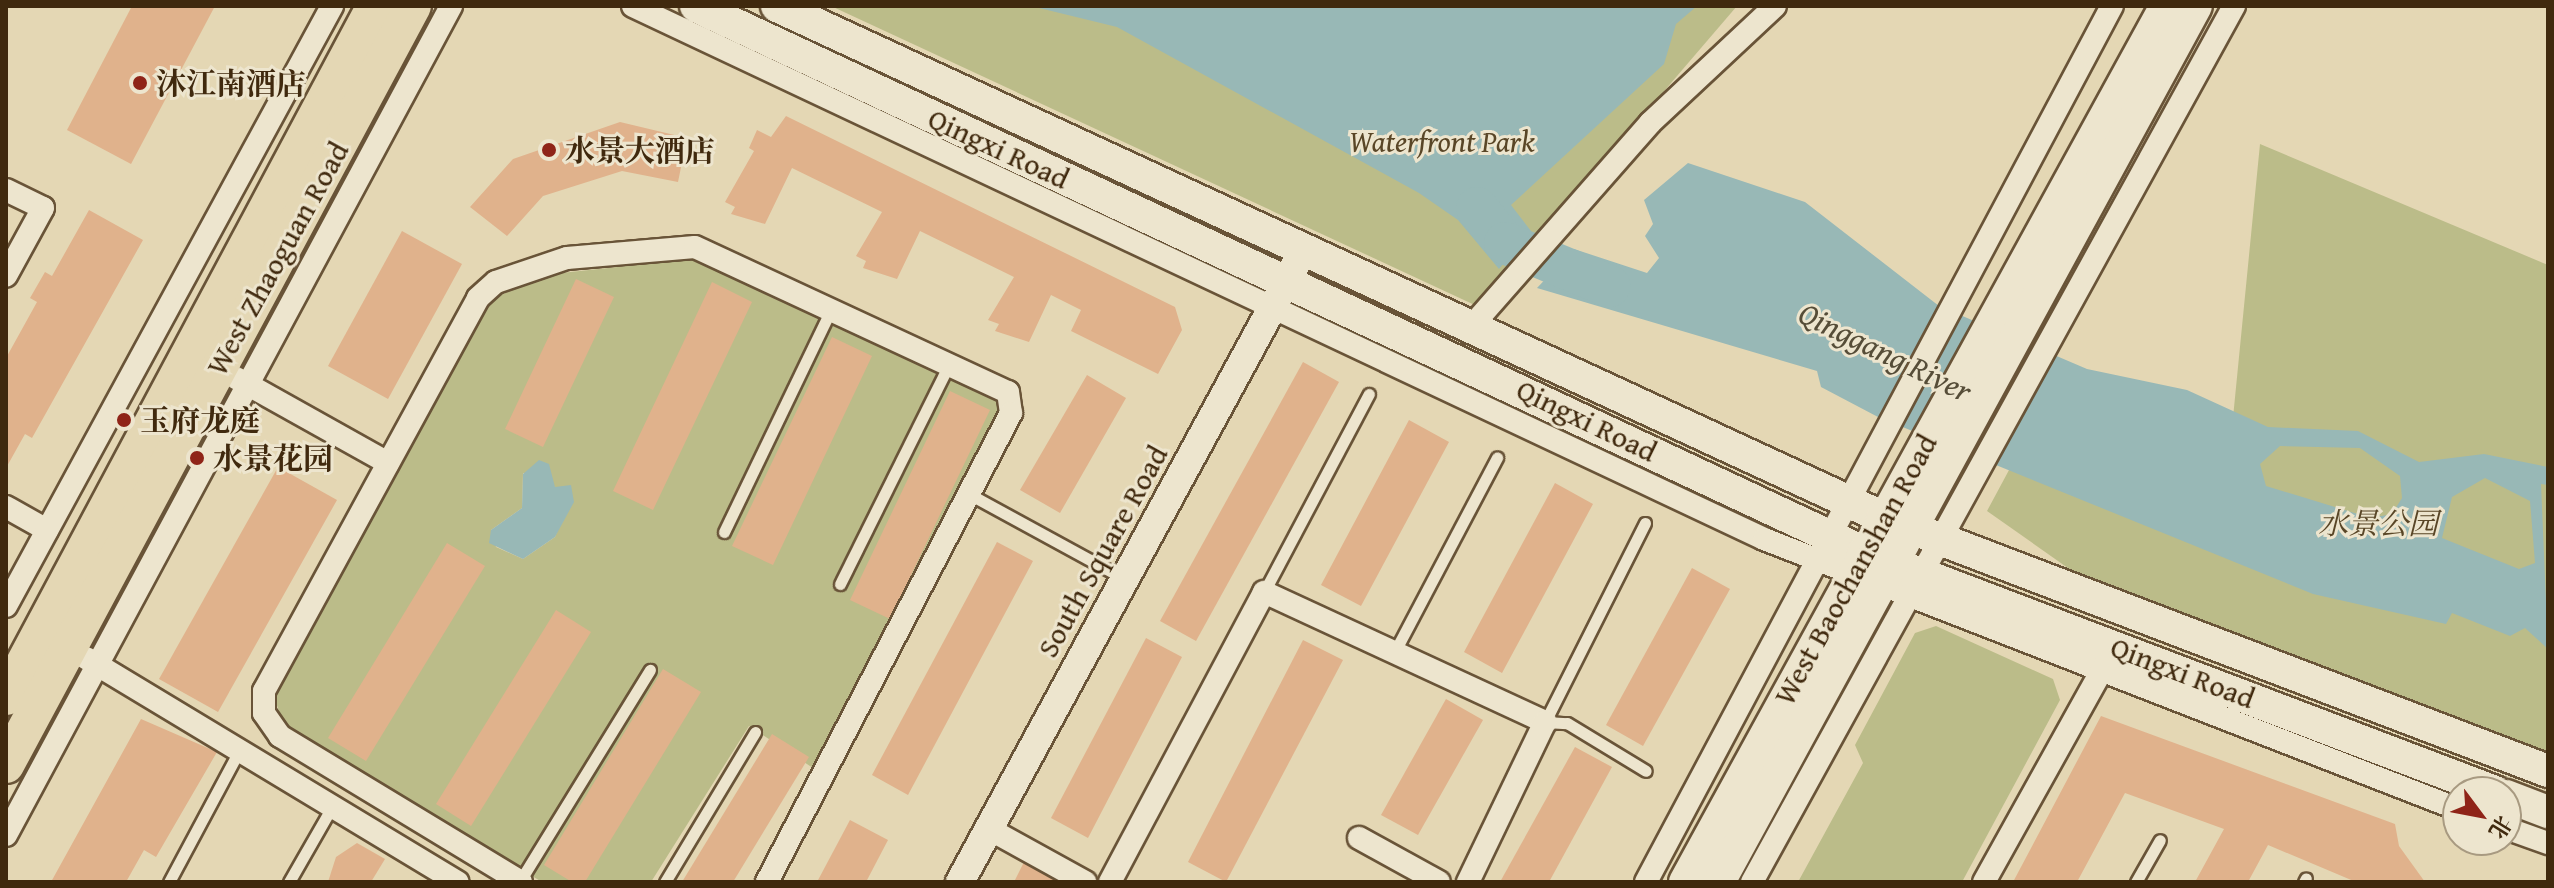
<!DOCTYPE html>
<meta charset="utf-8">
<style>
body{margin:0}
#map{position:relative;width:2554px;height:888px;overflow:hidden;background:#e4d7b4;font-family:"Gentium Book Plus","Noto Serif SC",serif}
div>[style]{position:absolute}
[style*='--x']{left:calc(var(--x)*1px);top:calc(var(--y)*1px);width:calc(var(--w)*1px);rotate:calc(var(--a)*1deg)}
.green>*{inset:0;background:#bbbc89}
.water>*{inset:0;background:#98b8b6}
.river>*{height:42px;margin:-21px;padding:0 21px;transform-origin:21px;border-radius:21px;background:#98b8b6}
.building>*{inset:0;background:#e0b28c}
.roads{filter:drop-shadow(2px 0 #695438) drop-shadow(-2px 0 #695438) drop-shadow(0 2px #695438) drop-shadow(0 -2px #695438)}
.service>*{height:11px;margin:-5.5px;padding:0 5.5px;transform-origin:5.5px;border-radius:5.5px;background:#ede5ce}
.minor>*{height:22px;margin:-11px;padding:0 11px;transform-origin:11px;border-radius:11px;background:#ede5ce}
.tertiary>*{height:28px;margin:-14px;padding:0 14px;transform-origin:14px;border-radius:14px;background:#ede5ce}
.secondary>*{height:32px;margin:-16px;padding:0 16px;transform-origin:16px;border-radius:16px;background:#ede5ce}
.primary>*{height:36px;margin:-18px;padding:0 18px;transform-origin:18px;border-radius:18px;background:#e4d7b4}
.dots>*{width:22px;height:22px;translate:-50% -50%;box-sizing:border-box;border:4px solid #ede5ce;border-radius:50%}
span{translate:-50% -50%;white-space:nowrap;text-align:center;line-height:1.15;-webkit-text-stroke:6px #ede5ce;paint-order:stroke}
.poi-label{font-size:30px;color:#40290e;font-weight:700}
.left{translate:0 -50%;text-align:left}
.park-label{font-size:30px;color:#594627;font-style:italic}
.street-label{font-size:30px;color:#40290e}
.water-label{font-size:32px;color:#564d38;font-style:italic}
.frame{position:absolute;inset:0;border:8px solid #40290e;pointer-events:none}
.north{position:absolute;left:2442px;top:776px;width:80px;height:80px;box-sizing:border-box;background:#ede5ce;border:2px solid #a89a81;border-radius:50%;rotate:122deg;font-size:22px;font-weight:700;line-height:32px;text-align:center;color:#40290e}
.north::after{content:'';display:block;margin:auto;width:28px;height:36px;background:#8f2418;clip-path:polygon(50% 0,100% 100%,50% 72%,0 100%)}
</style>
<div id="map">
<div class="green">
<div style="clip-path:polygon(831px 6px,1737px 6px,1479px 307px)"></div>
<div style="clip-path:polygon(2260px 144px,2548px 265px,2548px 771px,2132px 613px,1987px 511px,2060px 375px,2231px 438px)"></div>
<div style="clip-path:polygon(evenodd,693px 259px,1004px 402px,813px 768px,749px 726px,651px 882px,542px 882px,284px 727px,273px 693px,489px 301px,542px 275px,693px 259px,523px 473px,555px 487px,565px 510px,555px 537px,523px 559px,496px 547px,491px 530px,522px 508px,523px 473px)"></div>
<div style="clip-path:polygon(1936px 626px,2053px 679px,2060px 700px,1962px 882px,1798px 882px,1863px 763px,1855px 745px,1915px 633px)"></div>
</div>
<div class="water">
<div style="clip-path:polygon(1031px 6px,1697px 6px,1676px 24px,1664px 64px,1511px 205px,1531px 231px,1499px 269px,1458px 220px,1419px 193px,1117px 27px)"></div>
<div style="clip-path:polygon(evenodd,1688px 163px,1805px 202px,1939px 306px,2087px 369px,2187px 390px,2268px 427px,2358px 431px,2419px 462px,2484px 454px,2548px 467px,2548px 485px,2541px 484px,2548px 649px,2525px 628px,2510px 636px,2452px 613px,2446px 624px,2313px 594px,1878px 417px,1821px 387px,1817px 371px,1537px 288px,1574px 249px,1647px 273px,1659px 258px,1645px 236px,1653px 224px,1644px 200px,1688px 163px,2280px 446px,2360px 448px,2400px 476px,2402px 498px,2392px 514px,2371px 518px,2266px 486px,2260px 464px,2280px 446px,1688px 163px,2485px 478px,2530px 501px,2535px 563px,2519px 569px,2442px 538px,2452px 497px,2485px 478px)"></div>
<div style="clip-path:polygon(539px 460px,549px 464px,555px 487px,571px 485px,574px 502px,555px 537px,523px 559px,489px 543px,491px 530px,522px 508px,523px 474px)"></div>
</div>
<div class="river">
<div style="--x:1477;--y:208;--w:45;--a:51.3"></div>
<div style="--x:1505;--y:243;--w:113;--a:22.5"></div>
</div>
<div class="building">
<div style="clip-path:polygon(132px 6px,215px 6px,131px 164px,67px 130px)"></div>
<div style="clip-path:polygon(786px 116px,1175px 307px,1182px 330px,1158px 374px,1071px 331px,1081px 310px,1051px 295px,1029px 342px,995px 331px,999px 324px,988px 320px,1014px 277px,920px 231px,897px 279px,863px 268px,866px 261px,856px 256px,882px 212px,792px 168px,765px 224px,731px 214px,735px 207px,725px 202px,754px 151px,749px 148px,757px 130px,771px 137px)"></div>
<div style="clip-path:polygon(620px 122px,687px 138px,678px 182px,622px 171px,543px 196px,507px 236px,470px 207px,513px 159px)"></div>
<div style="clip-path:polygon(89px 210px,143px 240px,32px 438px,25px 434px,6px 468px,6px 358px,37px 302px,30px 298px,45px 272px,52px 276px)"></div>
<div style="clip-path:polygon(402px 231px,462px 264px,388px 399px,328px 366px)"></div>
<div style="clip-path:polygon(576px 279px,614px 297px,543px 447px,505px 429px)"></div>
<div style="clip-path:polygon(712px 282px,752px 302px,653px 510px,613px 491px)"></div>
<div style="clip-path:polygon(832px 337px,872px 356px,773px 565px,732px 546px)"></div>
<div style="clip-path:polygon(1303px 362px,1339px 382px,1196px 641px,1160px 621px)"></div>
<div style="clip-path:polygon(1087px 375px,1126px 398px,1060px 513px,1020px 490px)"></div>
<div style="clip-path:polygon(950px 391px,990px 410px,890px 619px,850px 600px)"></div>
<div style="clip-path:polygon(1409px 420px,1449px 442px,1361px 606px,1321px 585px)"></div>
<div style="clip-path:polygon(278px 467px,337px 500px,218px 712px,159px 679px)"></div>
<div style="clip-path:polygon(1555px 483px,1593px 504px,1502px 673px,1464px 652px)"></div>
<div style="clip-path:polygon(997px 542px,1033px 561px,908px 795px,872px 775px)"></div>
<div style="clip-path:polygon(447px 543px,485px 566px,366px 761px,328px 738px)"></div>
<div style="clip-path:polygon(1692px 568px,1730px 589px,1643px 746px,1606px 725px)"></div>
<div style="clip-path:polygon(556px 610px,591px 632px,471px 826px,436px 804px)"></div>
<div style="clip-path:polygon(1146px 638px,1182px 657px,1088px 838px,1051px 818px)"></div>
<div style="clip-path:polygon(1303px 640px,1343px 660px,1226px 882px,1188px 862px)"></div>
<div style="clip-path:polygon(663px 669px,701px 692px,585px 882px,572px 882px,544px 865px)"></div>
<div style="clip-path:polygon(1446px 699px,1483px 720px,1418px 835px,1381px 815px)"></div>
<div style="clip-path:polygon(2101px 716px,2395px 824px,2399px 846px,2425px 882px,2356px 882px,2268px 845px,2248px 882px,2195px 882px,2224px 829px,2125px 793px,2077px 882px,2013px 882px)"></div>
<div style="clip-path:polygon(141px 719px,217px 752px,156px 857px,144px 850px,126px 882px,51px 882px)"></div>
<div style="clip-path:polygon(772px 734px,809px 757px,733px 882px,682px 882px)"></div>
<div style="clip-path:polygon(1575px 747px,1612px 767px,1549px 882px,1500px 882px)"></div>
<div style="clip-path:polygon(850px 820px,888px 840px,866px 882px,817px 882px)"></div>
<div style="clip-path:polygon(357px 843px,385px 859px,371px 882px,328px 882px,336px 857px)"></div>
<div style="clip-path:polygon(1025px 860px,1067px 882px,1014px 882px)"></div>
</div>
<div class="roads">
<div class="service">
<div style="--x:969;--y:494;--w:178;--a:28.6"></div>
<div style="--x:1645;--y:523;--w:223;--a:116.7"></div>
<div style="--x:1545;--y:722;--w:22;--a:3"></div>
<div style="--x:1567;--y:723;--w:92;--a:31.3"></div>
<div style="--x:724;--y:532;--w:246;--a:-64.3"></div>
<div style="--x:840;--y:584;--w:246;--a:-63.6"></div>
<div style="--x:1264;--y:592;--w:224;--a:-62.1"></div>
<div style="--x:1394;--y:653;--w:221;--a:-62.2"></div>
<div style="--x:520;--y:881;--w:248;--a:-58.4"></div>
<div style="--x:169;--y:882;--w:149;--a:-61.9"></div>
<div style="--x:289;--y:882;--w:86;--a:-60.2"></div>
<div style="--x:665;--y:882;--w:175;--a:-59"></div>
<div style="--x:2136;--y:882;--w:48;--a:-60.3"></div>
<div style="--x:2304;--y:882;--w:4;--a:-63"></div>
</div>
<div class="minor">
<div style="--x:633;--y:6;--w:1250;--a:25.23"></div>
<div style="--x:1764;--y:539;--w:745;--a:21.26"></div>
<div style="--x:6;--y:190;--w:41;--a:25.9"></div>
<div style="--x:43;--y:208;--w:77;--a:118.6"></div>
<div style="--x:1470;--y:328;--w:273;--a:-48.7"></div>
<div style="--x:1650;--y:123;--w:171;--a:-43.1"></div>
<div style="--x:236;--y:378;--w:174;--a:29.2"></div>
<div style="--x:6;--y:507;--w:47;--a:29.3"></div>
<div style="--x:6;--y:606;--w:683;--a:-61.48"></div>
<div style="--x:86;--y:658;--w:434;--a:31.1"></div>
<div style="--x:2506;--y:828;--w:45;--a:19.7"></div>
<div style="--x:989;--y:829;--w:110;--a:28.9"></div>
<div style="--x:6;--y:835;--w:941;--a:-61.77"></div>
<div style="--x:1359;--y:838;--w:91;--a:28.8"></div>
<div style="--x:521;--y:882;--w:282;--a:-148.8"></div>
<div style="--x:280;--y:736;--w:28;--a:-125"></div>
<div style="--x:264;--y:713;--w:22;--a:-90"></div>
<div style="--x:264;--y:691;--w:447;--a:-61.4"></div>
<div style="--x:478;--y:298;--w:24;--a:-42"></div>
<div style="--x:496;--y:282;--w:75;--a:-18.7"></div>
<div style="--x:567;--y:258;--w:128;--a:-4.9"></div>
<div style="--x:695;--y:247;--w:345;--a:24.9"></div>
<div style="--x:1008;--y:392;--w:21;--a:82"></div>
<div style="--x:1011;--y:413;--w:529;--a:117.49"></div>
<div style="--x:1110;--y:882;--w:328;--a:-62"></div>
<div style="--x:1264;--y:592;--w:310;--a:24.8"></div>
<div style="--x:1545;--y:722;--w:178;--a:115.7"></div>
<div style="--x:1646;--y:882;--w:992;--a:-61.99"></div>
<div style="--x:1752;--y:882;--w:1000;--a:-61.18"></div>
<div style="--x:1984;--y:882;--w:253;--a:-60.9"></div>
</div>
<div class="tertiary">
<div style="--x:960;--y:882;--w:718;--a:-61.47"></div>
</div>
<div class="secondary">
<div style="--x:696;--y:6;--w:1288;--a:25.07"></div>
<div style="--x:1863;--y:552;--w:676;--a:20.79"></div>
<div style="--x:777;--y:6;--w:1217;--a:24.82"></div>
<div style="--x:1882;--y:517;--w:713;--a:20.88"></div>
<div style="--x:2506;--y:796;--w:45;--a:20.9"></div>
<div style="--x:1685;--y:882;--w:999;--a:-61.23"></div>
<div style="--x:1719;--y:882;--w:997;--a:-61.43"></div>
</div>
<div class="primary">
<div style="--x:6;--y:697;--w:783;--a:-61.9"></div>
<div style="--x:6;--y:765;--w:861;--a:-61.8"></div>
</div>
</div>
<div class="dots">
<div style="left:140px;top:83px;background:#8f2418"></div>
<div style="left:549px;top:150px;background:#8f2418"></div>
<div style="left:124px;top:420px;background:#8f2418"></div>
<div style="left:197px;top:458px;background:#8f2418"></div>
</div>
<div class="poi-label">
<span class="left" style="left:156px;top:83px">沐江南酒店</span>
<span class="left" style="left:565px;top:150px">水景大酒店</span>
<span class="left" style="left:140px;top:420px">玉府龙庭</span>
<span class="left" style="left:213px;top:458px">水景花园</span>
</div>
<div class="park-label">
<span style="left:1442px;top:141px">Waterfront Park</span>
<span style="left:2378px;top:523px">水景公园</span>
</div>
<div class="street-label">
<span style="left:999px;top:148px;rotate:25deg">Qingxi Road</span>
<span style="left:277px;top:258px;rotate:-61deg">West Zhaoguan Road</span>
<span style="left:1587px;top:420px;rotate:26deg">Qingxi Road</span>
<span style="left:1102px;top:551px;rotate:-61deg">South Square Road</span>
<span style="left:1855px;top:569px;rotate:-61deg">West Baochanshan Road</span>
<span style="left:2183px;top:672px;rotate:21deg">Qingxi Road</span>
</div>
<div class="water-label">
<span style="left:1885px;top:352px;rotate:26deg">Qinggang River</span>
</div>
<div class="frame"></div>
<div class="north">北</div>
</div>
